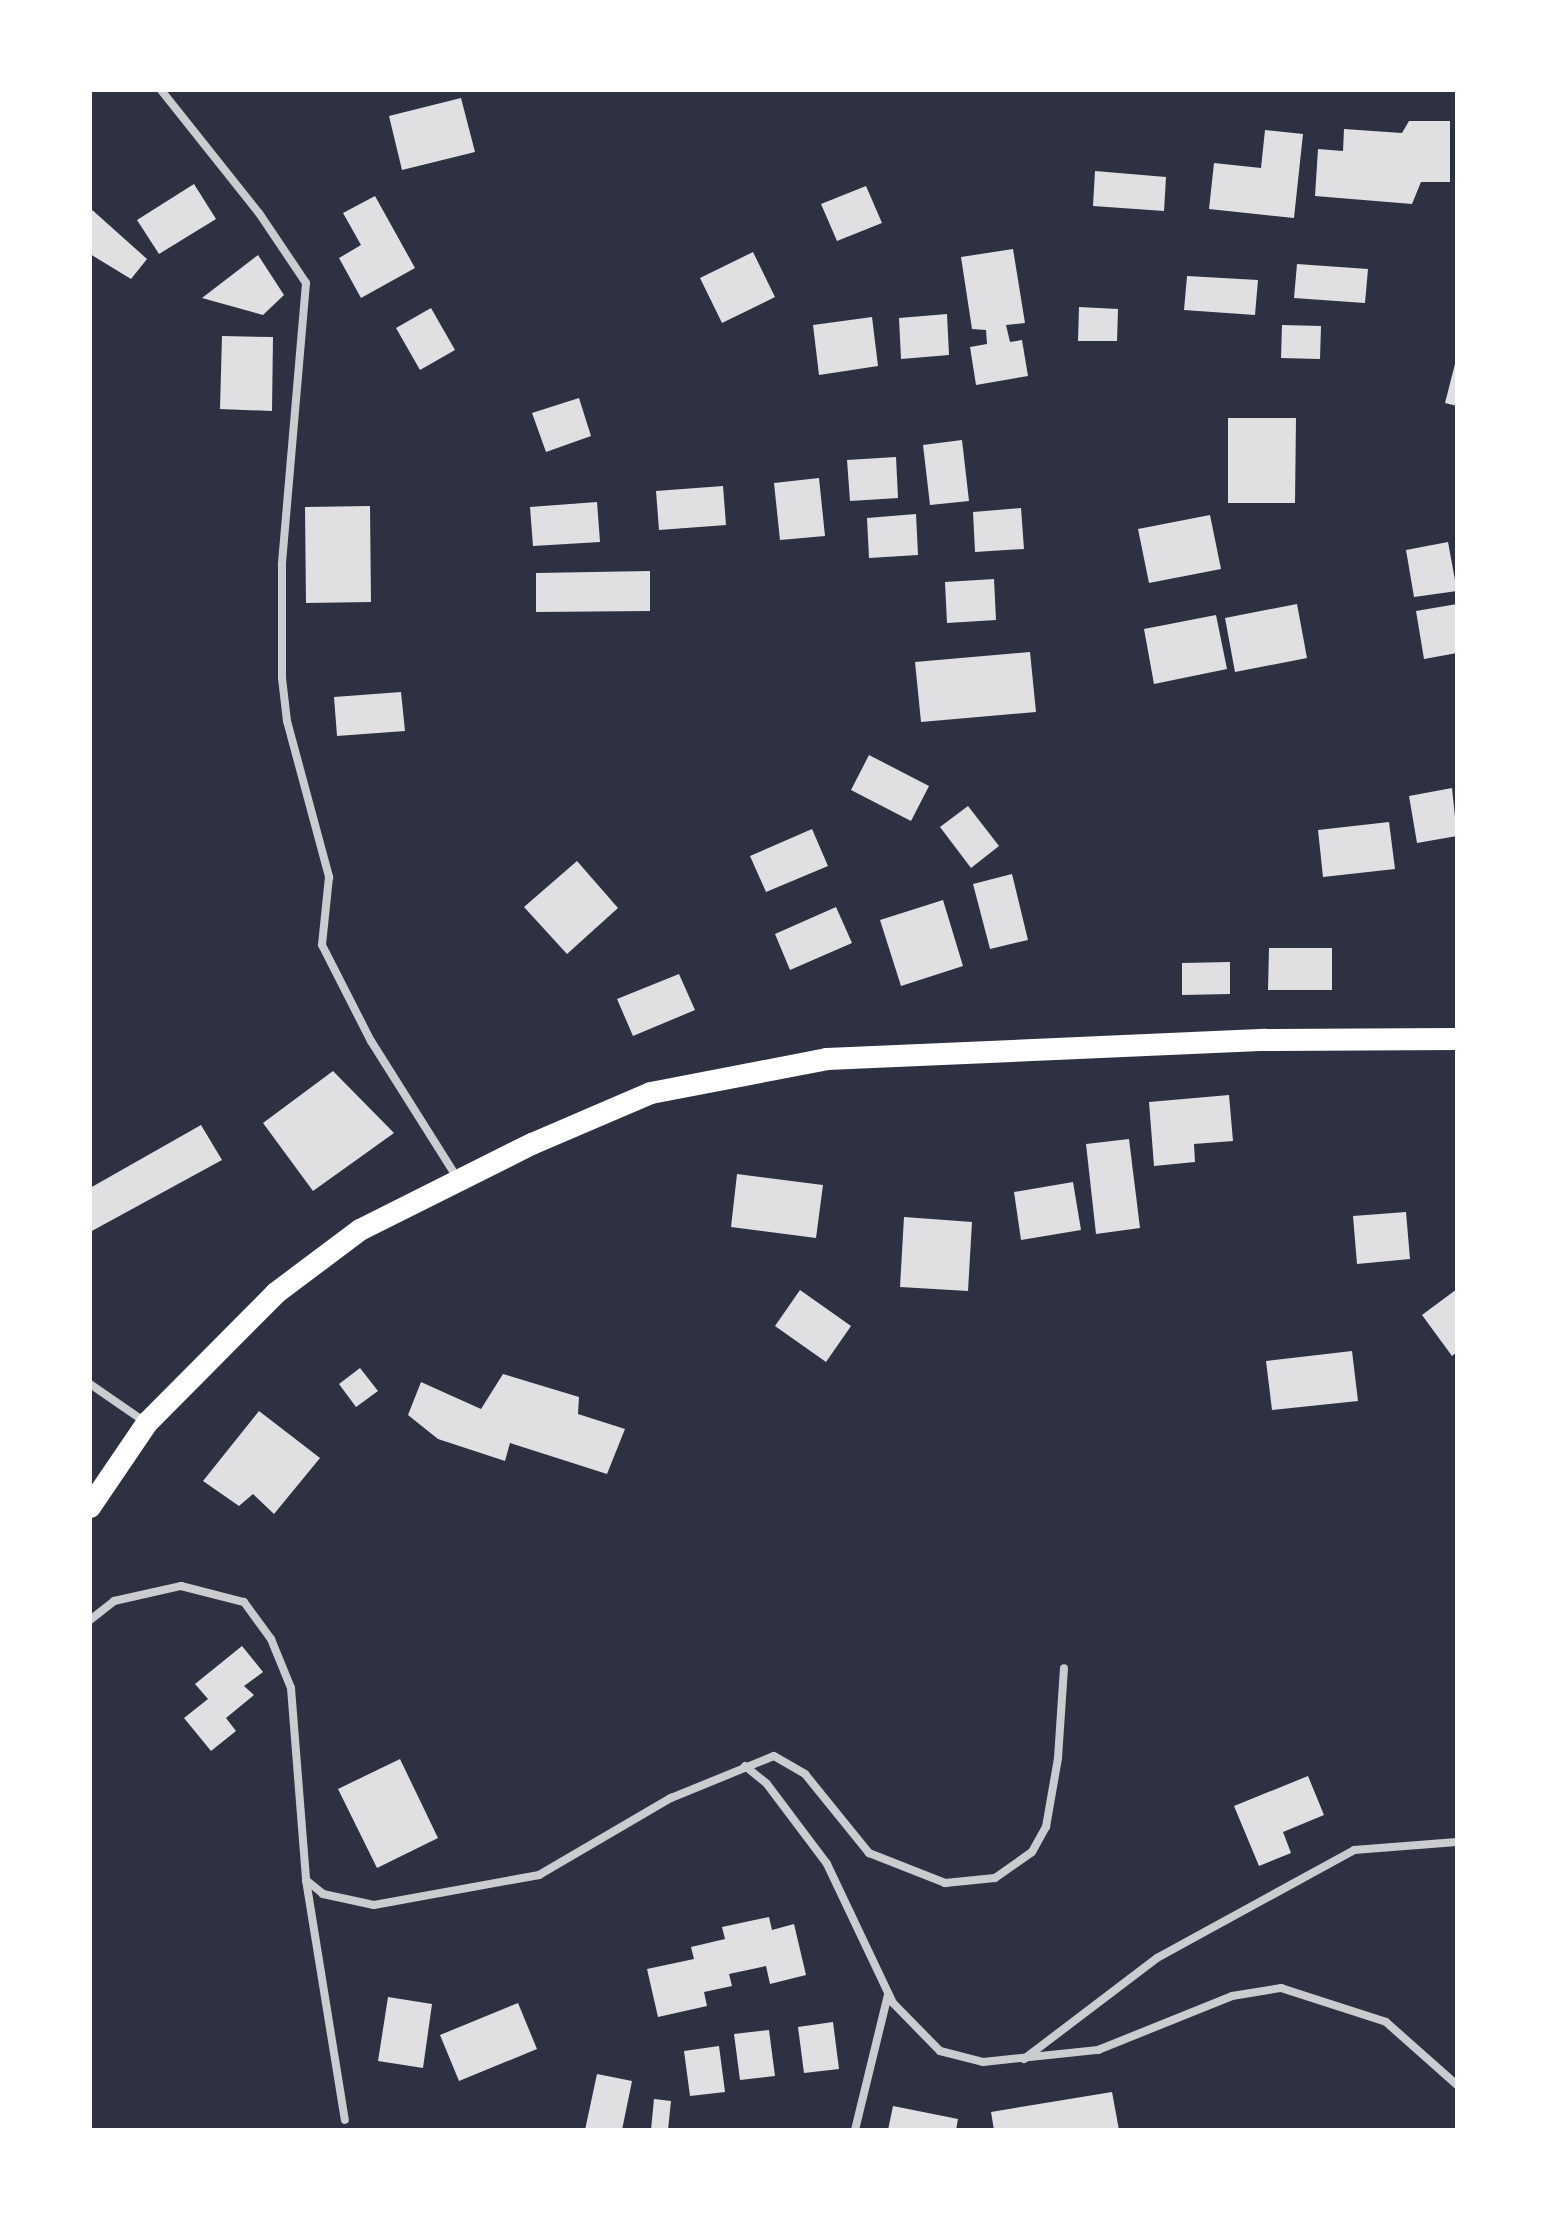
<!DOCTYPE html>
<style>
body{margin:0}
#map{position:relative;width:1547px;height:2220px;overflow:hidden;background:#2d3142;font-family:Ubuntu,sans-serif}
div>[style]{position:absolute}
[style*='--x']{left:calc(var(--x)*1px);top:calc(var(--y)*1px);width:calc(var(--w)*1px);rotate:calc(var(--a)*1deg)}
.building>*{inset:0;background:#e0e0e3}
.minor>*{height:8px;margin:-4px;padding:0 4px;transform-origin:4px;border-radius:4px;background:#caccd0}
.trunk>*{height:22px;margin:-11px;padding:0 11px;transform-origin:11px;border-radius:11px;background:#fff}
span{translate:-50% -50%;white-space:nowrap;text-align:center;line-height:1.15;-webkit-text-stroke:8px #fff;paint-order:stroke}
.frame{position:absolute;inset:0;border:92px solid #fff;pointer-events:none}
</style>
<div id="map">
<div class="building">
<div style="clip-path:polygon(461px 98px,475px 152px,402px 170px,389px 116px)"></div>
<div style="clip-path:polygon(1409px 121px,1450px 121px,1450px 182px,1421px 182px,1412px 204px,1315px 196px,1318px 149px,1343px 151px,1344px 129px,1402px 133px)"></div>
<div style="clip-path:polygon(1265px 130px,1303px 134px,1294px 218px,1209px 209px,1214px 163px,1261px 168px)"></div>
<div style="clip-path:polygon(1095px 171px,1166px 177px,1164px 211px,1093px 206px)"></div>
<div style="clip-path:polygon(194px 184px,216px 219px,159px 254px,137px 220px)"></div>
<div style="clip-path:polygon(866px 186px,882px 223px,837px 241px,821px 204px)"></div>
<div style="clip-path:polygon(375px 196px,415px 268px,361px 298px,339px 258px,361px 245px,343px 213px)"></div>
<div style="clip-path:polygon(90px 208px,147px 259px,131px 279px,90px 254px)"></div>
<div style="clip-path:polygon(1013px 249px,1025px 323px,1006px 325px,1010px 342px,1022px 340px,1028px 376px,976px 385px,970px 347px,987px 344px,986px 330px,972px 329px,961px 257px)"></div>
<div style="clip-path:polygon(753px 252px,775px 297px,722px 323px,700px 278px)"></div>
<div style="clip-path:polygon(258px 255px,284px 295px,263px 315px,202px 298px)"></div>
<div style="clip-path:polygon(1297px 264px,1368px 269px,1365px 303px,1294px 298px)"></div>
<div style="clip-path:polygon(1187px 276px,1258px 280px,1255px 315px,1184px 310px)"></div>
<div style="clip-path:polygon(1079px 307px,1118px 309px,1117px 341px,1078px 341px)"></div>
<div style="clip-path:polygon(431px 308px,455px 350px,420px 370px,396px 328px)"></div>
<div style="clip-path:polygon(947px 314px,949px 355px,901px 359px,899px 318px)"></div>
<div style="clip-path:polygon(872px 317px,878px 366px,819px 375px,813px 325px)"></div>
<div style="clip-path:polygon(1282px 325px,1321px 326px,1320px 359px,1281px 358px)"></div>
<div style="clip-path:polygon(222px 336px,273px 337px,272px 411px,220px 409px)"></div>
<div style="clip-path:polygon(1456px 360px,1457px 360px,1457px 406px,1445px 403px)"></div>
<div style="clip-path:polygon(579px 398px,591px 436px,546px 452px,532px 413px)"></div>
<div style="clip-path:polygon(1228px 418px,1296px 418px,1295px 503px,1228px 503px)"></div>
<div style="clip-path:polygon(962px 440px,969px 501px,930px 505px,923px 445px)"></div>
<div style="clip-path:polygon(896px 457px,898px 498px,850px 501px,847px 460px)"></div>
<div style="clip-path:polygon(819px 478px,825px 536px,780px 540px,774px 483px)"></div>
<div style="clip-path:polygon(723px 486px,726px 525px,659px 530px,656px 491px)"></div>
<div style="clip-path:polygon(597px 502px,600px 542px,533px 546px,530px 507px)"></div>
<div style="clip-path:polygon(370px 506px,371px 602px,306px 603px,305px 507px)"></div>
<div style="clip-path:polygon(1021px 508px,1024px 549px,975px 552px,973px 512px)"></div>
<div style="clip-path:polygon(916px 514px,918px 555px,869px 558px,867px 518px)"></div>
<div style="clip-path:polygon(1210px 515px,1221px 569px,1149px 583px,1138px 529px)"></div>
<div style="clip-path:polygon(1448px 542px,1457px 591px,1414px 597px,1406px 550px)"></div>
<div style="clip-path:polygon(650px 571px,650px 611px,536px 612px,536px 573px)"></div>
<div style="clip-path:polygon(994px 579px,996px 620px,947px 623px,945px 582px)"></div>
<div style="clip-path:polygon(1297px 604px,1307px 658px,1235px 672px,1225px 618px)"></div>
<div style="clip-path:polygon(1457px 604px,1457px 653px,1424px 659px,1416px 611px)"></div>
<div style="clip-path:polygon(1216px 615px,1227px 669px,1154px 684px,1144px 629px)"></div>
<div style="clip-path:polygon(1030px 652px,1036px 712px,921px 722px,915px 662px)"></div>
<div style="clip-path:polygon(401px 692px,405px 731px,337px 736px,334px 697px)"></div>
<div style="clip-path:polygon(869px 755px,929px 786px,911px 821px,851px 790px)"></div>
<div style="clip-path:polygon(1452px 788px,1457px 836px,1417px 843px,1409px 796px)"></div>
<div style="clip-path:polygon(968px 806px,999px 846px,971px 868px,940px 827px)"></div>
<div style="clip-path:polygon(1389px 822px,1395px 869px,1323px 877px,1318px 830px)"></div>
<div style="clip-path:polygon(812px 829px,828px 866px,766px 892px,750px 856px)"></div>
<div style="clip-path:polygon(577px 861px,618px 908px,567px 954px,524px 907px)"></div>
<div style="clip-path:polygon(1012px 874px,1028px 940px,990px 949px,973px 884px)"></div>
<div style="clip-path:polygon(943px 900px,963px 966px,901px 986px,880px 920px)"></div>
<div style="clip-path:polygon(836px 907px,852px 943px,790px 970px,775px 934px)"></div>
<div style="clip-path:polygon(1269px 948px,1332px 948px,1332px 990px,1268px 990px)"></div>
<div style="clip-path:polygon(1230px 962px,1230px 994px,1182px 995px,1182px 963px)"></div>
<div style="clip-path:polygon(679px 974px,695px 1010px,633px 1036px,617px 999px)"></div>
<div style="clip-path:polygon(333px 1071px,394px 1133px,313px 1191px,263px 1123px)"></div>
<div style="clip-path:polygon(1229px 1095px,1233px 1141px,1194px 1144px,1195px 1162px,1154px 1166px,1149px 1102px)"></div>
<div style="clip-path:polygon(201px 1125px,222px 1160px,90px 1232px,90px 1188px)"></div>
<div style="clip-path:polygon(1129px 1139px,1140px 1228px,1096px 1234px,1086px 1144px)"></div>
<div style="clip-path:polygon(737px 1174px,823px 1185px,816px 1238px,731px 1227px)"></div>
<div style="clip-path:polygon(1073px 1182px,1081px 1230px,1021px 1240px,1014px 1192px)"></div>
<div style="clip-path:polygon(1406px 1212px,1410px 1259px,1357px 1264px,1353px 1216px)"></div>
<div style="clip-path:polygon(904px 1217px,972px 1222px,968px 1291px,900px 1287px)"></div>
<div style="clip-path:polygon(1457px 1289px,1457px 1352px,1452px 1356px,1422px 1315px)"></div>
<div style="clip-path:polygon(800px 1290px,851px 1326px,826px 1362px,775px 1326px)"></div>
<div style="clip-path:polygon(1352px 1351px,1358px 1401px,1272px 1410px,1266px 1361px)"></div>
<div style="clip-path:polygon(360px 1368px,378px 1391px,356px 1407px,339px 1384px)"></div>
<div style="clip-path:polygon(503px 1374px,579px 1397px,578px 1414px,625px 1429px,607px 1474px,510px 1443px,505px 1461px,438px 1439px,408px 1415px,421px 1382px,481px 1409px)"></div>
<div style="clip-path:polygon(259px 1411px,320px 1458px,274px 1514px,253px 1494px,239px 1506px,203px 1481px)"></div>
<div style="clip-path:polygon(242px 1646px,263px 1672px,244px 1686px,254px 1695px,226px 1718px,236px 1731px,211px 1751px,184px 1718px,208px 1699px,195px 1684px)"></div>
<div style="clip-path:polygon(400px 1759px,438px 1838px,377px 1868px,338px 1789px)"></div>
<div style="clip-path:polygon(1308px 1776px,1324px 1815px,1283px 1832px,1291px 1853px,1259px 1866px,1234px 1806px)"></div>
<div style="clip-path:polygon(769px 1917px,772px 1930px,794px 1924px,806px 1975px,770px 1984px,766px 1966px,729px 1974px,732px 1986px,704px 1992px,707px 2006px,658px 2017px,647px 1969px,694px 1959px,691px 1947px,725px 1939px,722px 1927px)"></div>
<div style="clip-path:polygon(388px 1997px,432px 2004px,423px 2068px,378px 2061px)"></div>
<div style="clip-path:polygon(518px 2003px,537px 2049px,459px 2081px,440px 2035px)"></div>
<div style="clip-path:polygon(833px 2022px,839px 2069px,804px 2073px,798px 2027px)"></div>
<div style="clip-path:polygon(769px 2030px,775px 2076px,740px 2080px,734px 2034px)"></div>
<div style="clip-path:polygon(719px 2046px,725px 2092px,690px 2096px,684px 2051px)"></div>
<div style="clip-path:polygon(597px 2074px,632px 2081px,622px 2130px,585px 2130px)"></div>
<div style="clip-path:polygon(1112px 2092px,1119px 2130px,994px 2130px,991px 2112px)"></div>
<div style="clip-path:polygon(654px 2099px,671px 2101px,668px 2130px,651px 2130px)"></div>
<div style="clip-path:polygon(893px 2106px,958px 2119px,956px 2130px,888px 2130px)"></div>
</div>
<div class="minor">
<div style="--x:161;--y:90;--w:157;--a:51.5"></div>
<div style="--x:259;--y:213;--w:84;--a:56.1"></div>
<div style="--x:306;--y:283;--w:283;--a:94.9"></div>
<div style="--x:282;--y:565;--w:113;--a:90"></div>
<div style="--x:282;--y:678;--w:43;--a:83.4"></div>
<div style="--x:287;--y:721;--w:162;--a:74.9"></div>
<div style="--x:329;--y:877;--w:68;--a:95.9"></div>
<div style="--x:322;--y:945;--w:108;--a:63"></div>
<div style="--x:371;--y:1041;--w:163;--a:57.8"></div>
<div style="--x:90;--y:1384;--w:67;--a:34.6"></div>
<div style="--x:90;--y:1620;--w:31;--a:-38"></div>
<div style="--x:114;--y:1601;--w:69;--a:-12.6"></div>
<div style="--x:181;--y:1586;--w:65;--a:14.3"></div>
<div style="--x:244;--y:1602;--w:46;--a:53.9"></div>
<div style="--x:271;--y:1639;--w:53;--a:67.8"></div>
<div style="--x:291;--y:1688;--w:193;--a:85.5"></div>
<div style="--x:306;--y:1880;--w:243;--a:80.8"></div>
<div style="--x:745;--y:1766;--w:28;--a:39"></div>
<div style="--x:767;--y:1784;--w:100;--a:53.1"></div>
<div style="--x:827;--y:1864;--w:154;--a:64.6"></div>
<div style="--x:893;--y:2003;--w:67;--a:45.6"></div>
<div style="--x:940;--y:2051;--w:44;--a:14.3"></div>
<div style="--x:983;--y:2062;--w:116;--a:-6"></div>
<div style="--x:1098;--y:2050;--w:144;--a:-21.9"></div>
<div style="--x:1232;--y:1996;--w:50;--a:-9.3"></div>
<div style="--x:1281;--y:1988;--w:110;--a:17.9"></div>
<div style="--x:1386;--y:2022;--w:95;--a:41.6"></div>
<div style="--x:306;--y:1880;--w:22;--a:39"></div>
<div style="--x:323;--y:1894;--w:52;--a:12.2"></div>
<div style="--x:374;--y:1905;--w:168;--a:-10.3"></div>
<div style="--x:539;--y:1875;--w:153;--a:-30.3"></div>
<div style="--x:671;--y:1798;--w:111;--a:-22.2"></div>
<div style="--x:774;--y:1756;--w:36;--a:30"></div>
<div style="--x:805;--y:1774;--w:102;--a:51"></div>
<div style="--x:869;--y:1853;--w:82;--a:21.5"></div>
<div style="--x:945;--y:1883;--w:50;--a:-5.7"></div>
<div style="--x:995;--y:1878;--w:45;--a:-35.1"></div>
<div style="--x:1032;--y:1852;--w:29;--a:-61"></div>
<div style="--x:1046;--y:1827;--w:70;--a:-80.1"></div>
<div style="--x:1058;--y:1758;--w:90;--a:-86.2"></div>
<div style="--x:1024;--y:2059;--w:167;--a:-37.2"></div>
<div style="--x:1157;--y:1958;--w:225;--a:-28.7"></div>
<div style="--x:1354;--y:1850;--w:103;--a:-4.4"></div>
<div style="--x:855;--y:2130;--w:139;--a:-76.3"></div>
</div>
<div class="trunk">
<div style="--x:90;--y:1507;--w:102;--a:-55.8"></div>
<div style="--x:147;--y:1423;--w:183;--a:-45.2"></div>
<div style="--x:276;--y:1293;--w:105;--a:-36.9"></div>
<div style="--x:360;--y:1230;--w:192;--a:-26.6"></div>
<div style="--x:532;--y:1144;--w:129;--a:-23.2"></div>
<div style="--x:651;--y:1093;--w:179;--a:-10.9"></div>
<div style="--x:827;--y:1059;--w:439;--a:-2.5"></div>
<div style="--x:1266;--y:1040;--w:191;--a:-0.3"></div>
</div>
<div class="frame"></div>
</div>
